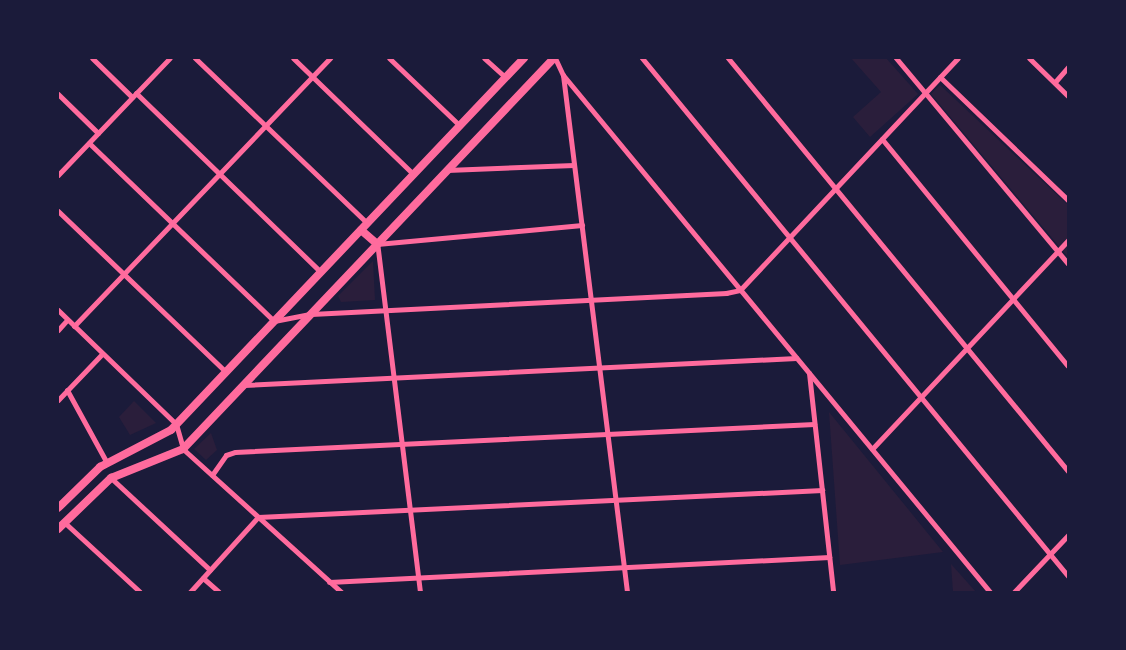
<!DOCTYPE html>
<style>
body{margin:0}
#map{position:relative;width:1126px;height:650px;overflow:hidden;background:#1b1b3a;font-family:Mulish,sans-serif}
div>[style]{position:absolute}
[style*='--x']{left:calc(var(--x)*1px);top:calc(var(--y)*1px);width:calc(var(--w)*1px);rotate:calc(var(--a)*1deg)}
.green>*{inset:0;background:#2a1e3b}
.minor>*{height:5px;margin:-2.5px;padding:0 2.5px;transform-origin:2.5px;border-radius:2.5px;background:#ff6b9d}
.tertiary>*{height:8px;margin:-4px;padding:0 4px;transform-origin:4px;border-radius:4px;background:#ff6b9d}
span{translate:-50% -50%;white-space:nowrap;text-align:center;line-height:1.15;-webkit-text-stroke:5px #1b1b3a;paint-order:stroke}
.frame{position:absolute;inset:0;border:59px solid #1b1b3a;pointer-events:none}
</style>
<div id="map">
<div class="green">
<div style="clip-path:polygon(851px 58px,886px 58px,918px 94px,870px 137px,853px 117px,881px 92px)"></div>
<div style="clip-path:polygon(940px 85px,1068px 205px,1068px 257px,931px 94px)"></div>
<div style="clip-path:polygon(373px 261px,375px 300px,341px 302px,338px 296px)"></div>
<div style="clip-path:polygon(134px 401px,156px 423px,130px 435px,119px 417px)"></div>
<div style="clip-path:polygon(829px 412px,943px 552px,840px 565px)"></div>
<div style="clip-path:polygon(211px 433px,217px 450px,206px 460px,194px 449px)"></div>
<div style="clip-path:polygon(951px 564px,976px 592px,953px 592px)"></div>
</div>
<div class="minor">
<div style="--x:92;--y:58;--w:56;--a:44.3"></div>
<div style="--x:195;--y:58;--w:238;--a:43.8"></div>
<div style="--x:293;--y:58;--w:167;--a:44"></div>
<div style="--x:389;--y:58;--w:97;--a:43.7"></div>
<div style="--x:484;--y:58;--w:28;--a:42"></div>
<div style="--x:555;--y:58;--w:19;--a:65"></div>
<div style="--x:563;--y:75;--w:521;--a:82.94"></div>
<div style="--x:642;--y:58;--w:671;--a:50.57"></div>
<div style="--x:728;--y:58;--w:535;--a:50.54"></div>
<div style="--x:896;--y:58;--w:268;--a:50.1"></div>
<div style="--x:1029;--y:58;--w:54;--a:44.3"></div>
<div style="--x:563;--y:75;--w:671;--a:50.45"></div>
<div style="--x:940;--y:77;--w:178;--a:43.9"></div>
<div style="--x:1055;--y:82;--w:20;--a:-49"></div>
<div style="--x:136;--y:93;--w:257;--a:44.1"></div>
<div style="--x:58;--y:94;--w:56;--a:44.3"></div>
<div style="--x:882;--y:139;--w:293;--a:50.7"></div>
<div style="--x:89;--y:143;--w:257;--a:43.9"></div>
<div style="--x:274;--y:321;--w:38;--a:-11"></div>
<div style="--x:311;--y:314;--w:416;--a:-2.9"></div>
<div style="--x:726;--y:293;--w:14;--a:-12"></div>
<div style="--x:740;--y:290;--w:318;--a:-46.8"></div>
<div style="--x:447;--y:170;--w:127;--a:-2.3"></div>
<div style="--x:58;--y:175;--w:162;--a:-46.3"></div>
<div style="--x:58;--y:211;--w:233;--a:43.8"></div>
<div style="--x:58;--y:310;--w:164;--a:44"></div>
<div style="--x:176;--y:424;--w:26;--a:74"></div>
<div style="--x:183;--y:449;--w:213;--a:42.1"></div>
<div style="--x:74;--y:326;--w:371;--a:-46.3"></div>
<div style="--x:58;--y:330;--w:13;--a:-48"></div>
<div style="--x:809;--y:373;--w:220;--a:83.7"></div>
<div style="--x:244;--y:385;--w:553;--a:-2.8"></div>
<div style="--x:67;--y:390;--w:83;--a:61.3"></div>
<div style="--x:58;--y:400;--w:64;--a:-46.3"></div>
<div style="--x:872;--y:449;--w:287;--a:-46.8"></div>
<div style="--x:212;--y:475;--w:24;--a:-55"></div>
<div style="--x:226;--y:455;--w:9;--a:-18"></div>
<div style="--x:235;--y:452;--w:580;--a:-2.77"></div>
<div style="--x:111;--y:478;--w:135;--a:42.9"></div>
<div style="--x:64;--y:522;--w:103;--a:42.6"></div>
<div style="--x:203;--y:578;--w:21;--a:41"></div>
<div style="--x:329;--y:582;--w:501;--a:-2.86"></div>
<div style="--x:190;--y:592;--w:101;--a:-47.8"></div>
<div style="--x:258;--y:517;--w:565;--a:-2.74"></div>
<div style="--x:420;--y:592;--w:351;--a:-97"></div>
<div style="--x:377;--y:244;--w:206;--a:-5.3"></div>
<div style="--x:1014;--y:592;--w:79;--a:-46.5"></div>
</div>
<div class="tertiary">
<div style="--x:361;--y:230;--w:21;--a:41"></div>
<div style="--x:58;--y:508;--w:59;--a:-44.3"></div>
<div style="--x:100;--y:467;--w:80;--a:-27.5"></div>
<div style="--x:171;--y:430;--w:513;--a:-46.5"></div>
<div style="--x:58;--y:529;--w:74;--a:-43.9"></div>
<div style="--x:111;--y:478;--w:78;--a:-21.9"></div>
<div style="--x:183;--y:449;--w:539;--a:-46.5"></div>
</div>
<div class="frame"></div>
</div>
